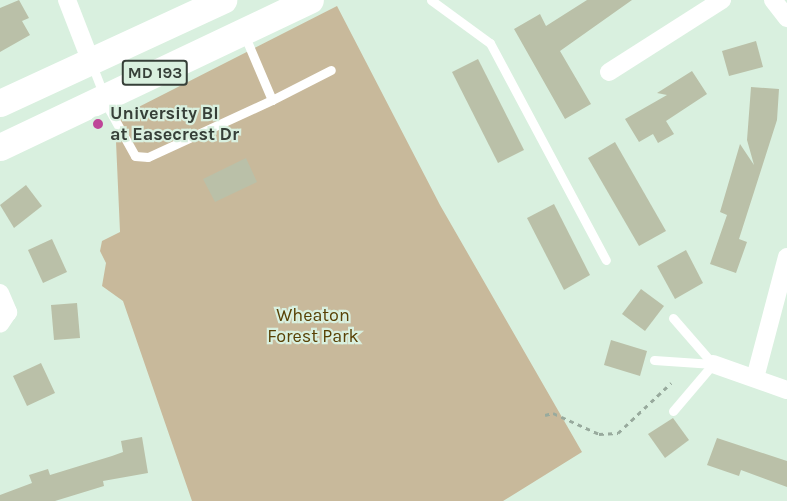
<!DOCTYPE html>
<style>
body{margin:0}
#map{position:relative;width:787px;height:501px;overflow:hidden;background:#d9f0df;font-family:Karla,sans-serif}
div>[style]{position:absolute}
[style*='--x']{left:calc(var(--x)*1px);top:calc(var(--y)*1px);width:calc(var(--w)*1px);rotate:calc(var(--a)*1deg)}
.green>*{inset:0;background:#c8b99b}
.building>*{inset:0;background:#bac0a8}
.path>*{height:3px;margin-top:-1.5px;transform-origin:0;background:repeating-linear-gradient(90deg,#98aa9d 0 4.5px,transparent 0 9px)}
.lane>*{height:9px;margin:-4.5px;padding:0 4.5px;transform-origin:4.5px;border-radius:4.5px;background:#fff}
.street>*{height:18px;margin:-9px;padding:0 9px;transform-origin:9px;border-radius:9px;background:#fff}
.primary>*{height:27px;margin:-13.5px;padding:0 13.5px;transform-origin:13.5px;border-radius:13.5px;background:#fff}
.dots>*{width:16px;height:16px;translate:-50% -50%;box-sizing:border-box;border:3px solid #d9f0df;border-radius:50%}
span{translate:-50% -50%;white-space:nowrap;text-align:center;line-height:1.15;-webkit-text-stroke:4.5px #d9f0df;paint-order:stroke}
.shield-label span{padding:2px 4px;background:#d9f0df;border:2px solid;border-radius:4px;-webkit-text-stroke-width:0}
.shield-label{font-size:16px;color:#363f38;font-weight:700}
.poi-label{font-size:18px;color:#363f38;font-weight:700}
.left{translate:0 -50%;text-align:left}
.park-label{font-size:18px;color:#584105}
</style>
<div id="map">
<div class="green">
<div style="clip-path:polygon(337px 6px,440px 205px,582px 452px,503px 501px,192px 501px,123px 301px,102px 286px,106px 263px,100px 251px,102px 241px,120px 232px,115px 119px)"></div>
</div>
<div class="building">
<div style="clip-path:polygon(19px 0,29px 18px,22px 21px,30px 35px,0 52px,0 8px)"></div>
<div style="clip-path:polygon(587px 0,632px 0,560px 51px,591px 104px,565px 119px,514px 29px,540px 14px,546px 26px)"></div>
<div style="clip-path:polygon(756px 41px,763px 67px,729px 76px,722px 51px)"></div>
<div style="clip-path:polygon(478px 59px,524px 150px,498px 163px,452px 72px)"></div>
<div style="clip-path:polygon(692px 71px,707px 94px,666px 121px,674px 134px,658px 143px,653px 134px,639px 142px,625px 119px,667px 95px,657px 93px)"></div>
<div style="clip-path:polygon(751px 87px,779px 89px,777px 120px,739px 239px,747px 242px,736px 273px,710px 264px,727px 215px,720px 212px,740px 144px,754px 165px,747px 140px)"></div>
<div style="clip-path:polygon(615px 142px,666px 231px,639px 246px,588px 158px)"></div>
<div style="clip-path:polygon(246px 158px,257px 182px,215px 202px,203px 179px)"></div>
<div style="clip-path:polygon(26px 185px,42px 206px,14px 228px,0 205px)"></div>
<div style="clip-path:polygon(554px 204px,590px 275px,564px 290px,527px 218px)"></div>
<div style="clip-path:polygon(52px 239px,67px 272px,43px 283px,28px 250px)"></div>
<div style="clip-path:polygon(686px 250px,703px 283px,675px 299px,657px 266px)"></div>
<div style="clip-path:polygon(641px 289px,664px 306px,645px 331px,622px 314px)"></div>
<div style="clip-path:polygon(77px 303px,80px 338px,54px 340px,51px 305px)"></div>
<div style="clip-path:polygon(611px 340px,647px 351px,640px 376px,604px 365px)"></div>
<div style="clip-path:polygon(41px 363px,55px 393px,27px 406px,13px 376px)"></div>
<div style="clip-path:polygon(673px 418px,689px 440px,665px 458px,648px 434px)"></div>
<div style="clip-path:polygon(142px 437px,148px 473px,103px 481px,104px 486px,55px 501px,0 501px,0 495px,32px 483px,29px 475px,48px 469px,50px 475px,112px 456px,123px 452px,121px 441px)"></div>
<div style="clip-path:polygon(717px 438px,787px 461px,787px 487px,741px 470px,739px 476px,707px 465px)"></div>
</div>
<div class="path">
<div style="--x:545;--y:415;--w:8;--a:-14"></div>
<div style="--x:553;--y:413;--w:51;--a:24.5"></div>
<div style="--x:599;--y:434;--w:19;--a:-3"></div>
<div style="--x:618;--y:433;--w:73;--a:-43.3"></div>
</div>
<div class="lane">
<div style="--x:431;--y:0;--w:73;--a:36.1"></div>
<div style="--x:490;--y:43;--w:246;--a:61.9"></div>
<div style="--x:92;--y:65;--w:49;--a:68.6"></div>
<div style="--x:110;--y:111;--w:51;--a:60.9"></div>
<div style="--x:135;--y:156;--w:13;--a:4"></div>
<div style="--x:148;--y:157;--w:136;--a:-24.7"></div>
<div style="--x:272;--y:100;--w:72;--a:-113"></div>
<div style="--x:272;--y:100;--w:66;--a:-27"></div>
<div style="--x:673;--y:318;--w:61;--a:49"></div>
<div style="--x:654;--y:360;--w:59;--a:3.9"></div>
<div style="--x:673;--y:411;--w:62;--a:-49.6"></div>
</div>
<div class="street">
<div style="--x:67;--y:0;--w:66;--a:68.8"></div>
<div style="--x:773;--y:0;--w:23;--a:52"></div>
<div style="--x:609;--y:72;--w:134;--a:-32.5"></div>
<div style="--x:0;--y:293;--w:21;--a:67"></div>
<div style="--x:8;--y:312;--w:14;--a:124"></div>
<div style="--x:713;--y:364;--w:78;--a:19.4"></div>
<div style="--x:755;--y:378;--w:125;--a:-75.2"></div>
</div>
<div class="primary">
<div style="--x:0;--y:103;--w:246;--a:-24.8"></div>
<div style="--x:0;--y:147;--w:343;--a:-25.4"></div>
</div>
<div class="dots">
<div style="left:98px;top:124px;background:#be4598"></div>
</div>
<div class="shield-label">
<span style="left:155px;top:73px">MD 193</span>
</div>
<div class="poi-label">
<span class="left" style="left:110px;top:124px">University Bl<br>at Easecrest Dr</span>
</div>
<div class="park-label">
<span style="left:313px;top:326px">Wheaton<br>Forest Park</span>
</div>
</div>
